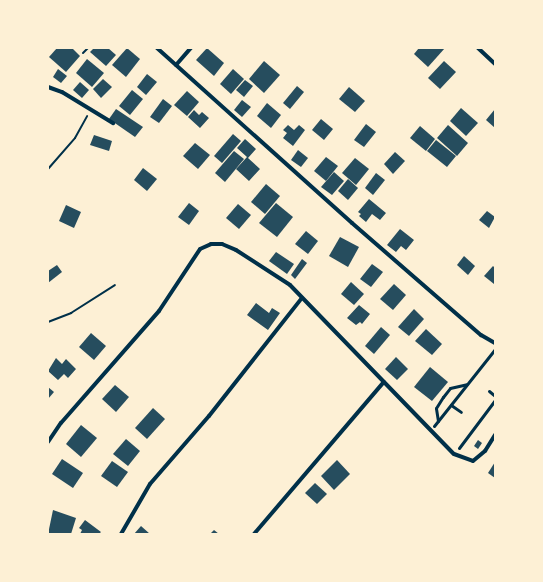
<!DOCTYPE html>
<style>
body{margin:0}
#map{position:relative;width:543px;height:582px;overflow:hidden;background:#fdf0d5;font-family:"Work Sans",sans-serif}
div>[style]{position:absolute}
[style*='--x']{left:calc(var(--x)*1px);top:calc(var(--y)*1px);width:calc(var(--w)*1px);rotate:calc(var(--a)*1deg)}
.building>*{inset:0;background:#264d5e}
.path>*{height:2px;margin:-1px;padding:0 1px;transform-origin:1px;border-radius:1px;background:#003049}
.service>*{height:3px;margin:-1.5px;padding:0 1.5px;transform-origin:1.5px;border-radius:1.5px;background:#003049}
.minor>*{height:4px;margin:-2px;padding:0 2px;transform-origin:2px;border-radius:2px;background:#003049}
span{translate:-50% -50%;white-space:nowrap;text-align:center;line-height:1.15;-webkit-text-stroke:4px #fdf0d5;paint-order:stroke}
.frame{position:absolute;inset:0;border:49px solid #fdf0d5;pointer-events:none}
</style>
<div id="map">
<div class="building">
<div style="clip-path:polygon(57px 48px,72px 48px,80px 56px,66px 72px,49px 57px)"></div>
<div style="clip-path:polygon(94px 48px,108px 48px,116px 55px,106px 66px,90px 52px)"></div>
<div style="clip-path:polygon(127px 48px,140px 59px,126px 77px,112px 65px)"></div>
<div style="clip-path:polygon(207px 48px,224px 63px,214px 76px,196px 60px)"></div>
<div style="clip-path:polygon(419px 48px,445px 48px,428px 67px,414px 54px)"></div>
<div style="clip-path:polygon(87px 59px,104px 73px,92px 87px,76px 73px)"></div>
<div style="clip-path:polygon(264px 61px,280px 75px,264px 93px,249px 79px)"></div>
<div style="clip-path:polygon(444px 61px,456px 72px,440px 89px,428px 78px)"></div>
<div style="clip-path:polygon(58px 69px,67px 76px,61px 83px,53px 77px)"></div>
<div style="clip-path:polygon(233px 69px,244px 79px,231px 94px,220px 84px)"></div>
<div style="clip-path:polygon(147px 74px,157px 82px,146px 95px,137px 87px)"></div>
<div style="clip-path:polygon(103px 79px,112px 87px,101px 98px,93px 89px)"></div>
<div style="clip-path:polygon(245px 80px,253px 86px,244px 97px,236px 90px)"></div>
<div style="clip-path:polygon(80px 82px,89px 90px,82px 98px,73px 90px)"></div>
<div style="clip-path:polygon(297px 86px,304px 92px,290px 109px,283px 103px)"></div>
<div style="clip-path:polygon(349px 87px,365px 101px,355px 112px,339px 99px)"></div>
<div style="clip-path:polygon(132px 90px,143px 99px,130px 115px,119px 106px)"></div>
<div style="clip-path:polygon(187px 91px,199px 102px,187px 116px,174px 105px)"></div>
<div style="clip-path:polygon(163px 99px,172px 106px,159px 123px,150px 117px)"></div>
<div style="clip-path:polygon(242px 100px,251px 107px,242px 117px,234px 110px)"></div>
<div style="clip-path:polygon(267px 103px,281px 115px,271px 128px,257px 116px)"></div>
<div style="clip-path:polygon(461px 108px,478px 123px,466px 136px,450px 121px)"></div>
<div style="clip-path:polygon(116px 109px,143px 127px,135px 137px,109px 119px)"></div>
<div style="clip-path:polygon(495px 109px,495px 128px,486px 120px)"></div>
<div style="clip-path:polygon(194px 110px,199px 115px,202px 112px,209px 118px,200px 128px,188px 117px)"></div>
<div style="clip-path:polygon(321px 119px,333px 129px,324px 140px,312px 130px)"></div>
<div style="clip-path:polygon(366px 124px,376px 132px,364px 147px,354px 140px)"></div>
<div style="clip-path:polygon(288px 125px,294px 130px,299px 125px,305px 130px,293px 146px,283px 138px,287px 133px,283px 130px)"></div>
<div style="clip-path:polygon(448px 125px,468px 143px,457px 156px,437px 138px)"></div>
<div style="clip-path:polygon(420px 126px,435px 139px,426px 151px,410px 138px)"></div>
<div style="clip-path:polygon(233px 134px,241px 141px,222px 163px,214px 156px)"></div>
<div style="clip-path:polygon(94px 135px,112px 141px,109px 151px,90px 145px)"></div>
<div style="clip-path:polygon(245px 139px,256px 149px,248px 158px,260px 169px,249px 181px,236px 169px,247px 157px,237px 148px)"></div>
<div style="clip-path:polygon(436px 140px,456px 156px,447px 167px,427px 151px)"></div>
<div style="clip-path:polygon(195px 143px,210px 155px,198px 169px,183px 156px)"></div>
<div style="clip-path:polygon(298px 150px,308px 158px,301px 167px,291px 160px)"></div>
<div style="clip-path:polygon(234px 151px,244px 159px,225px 182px,215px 173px)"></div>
<div style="clip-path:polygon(395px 152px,405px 161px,393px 174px,384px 164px)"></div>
<div style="clip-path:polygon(326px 157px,338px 166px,326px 181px,314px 171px)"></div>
<div style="clip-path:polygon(355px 158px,369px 169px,356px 185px,342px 173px)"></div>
<div style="clip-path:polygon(143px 168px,157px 179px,147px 191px,134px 180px)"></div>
<div style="clip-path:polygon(334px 172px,344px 181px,332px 195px,321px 187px)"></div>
<div style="clip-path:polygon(376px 173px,385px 180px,373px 195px,365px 188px)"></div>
<div style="clip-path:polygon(348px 179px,358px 188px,348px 200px,338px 191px)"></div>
<div style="clip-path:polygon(266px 184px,280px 196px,265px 214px,251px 202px)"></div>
<div style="clip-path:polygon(369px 199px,386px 213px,380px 220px,372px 214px,366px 222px,359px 216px,361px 214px,358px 212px)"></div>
<div style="clip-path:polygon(189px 203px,199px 211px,189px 225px,178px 217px)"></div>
<div style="clip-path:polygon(276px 203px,293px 217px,277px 237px,259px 223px)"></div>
<div style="clip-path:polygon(238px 204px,251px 215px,239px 229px,226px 218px)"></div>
<div style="clip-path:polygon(66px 205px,81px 212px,74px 228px,59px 221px)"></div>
<div style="clip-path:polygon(487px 211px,495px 217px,489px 228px,479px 220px)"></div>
<div style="clip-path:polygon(400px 229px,414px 240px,406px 250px,401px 246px,396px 252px,387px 245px)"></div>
<div style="clip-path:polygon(306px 231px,318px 241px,308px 254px,295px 244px)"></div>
<div style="clip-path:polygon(340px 237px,359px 247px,348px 267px,329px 256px)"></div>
<div style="clip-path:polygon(276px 252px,294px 264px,287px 274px,269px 261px)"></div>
<div style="clip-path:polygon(464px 256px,475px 266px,468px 275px,457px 265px)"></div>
<div style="clip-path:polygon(302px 259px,307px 263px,295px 279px,291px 275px)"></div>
<div style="clip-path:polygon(372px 264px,383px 272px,371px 287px,360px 279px)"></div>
<div style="clip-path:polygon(57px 265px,62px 272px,48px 283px,48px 271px)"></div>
<div style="clip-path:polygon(493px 266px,495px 268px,494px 284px,484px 276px)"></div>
<div style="clip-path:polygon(351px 282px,364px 294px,354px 305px,341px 294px)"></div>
<div style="clip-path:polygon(394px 284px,406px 295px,393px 310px,380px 299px)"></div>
<div style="clip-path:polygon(256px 303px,269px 313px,272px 308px,280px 313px,268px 330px,247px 315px)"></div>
<div style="clip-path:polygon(359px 305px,370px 314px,362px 324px,360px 322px,356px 325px,347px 318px)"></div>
<div style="clip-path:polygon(414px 309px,424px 319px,409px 336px,398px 327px)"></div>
<div style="clip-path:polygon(381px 327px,390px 335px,374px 354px,365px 346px)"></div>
<div style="clip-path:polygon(426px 329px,442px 344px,432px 355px,415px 341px)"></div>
<div style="clip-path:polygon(91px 333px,106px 346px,94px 360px,79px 347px)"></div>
<div style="clip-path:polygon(396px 357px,408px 369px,397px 380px,385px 369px)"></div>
<div style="clip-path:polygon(56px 358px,62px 364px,66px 359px,76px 369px,68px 378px,64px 374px,58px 380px,48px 371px)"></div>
<div style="clip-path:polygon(430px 367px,448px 382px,432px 401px,414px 387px)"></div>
<div style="clip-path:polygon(115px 385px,129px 397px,116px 412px,102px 399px)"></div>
<div style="clip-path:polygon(48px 387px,54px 392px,48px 399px)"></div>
<div style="clip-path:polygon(153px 408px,165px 419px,147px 439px,135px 428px)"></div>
<div style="clip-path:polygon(81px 425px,97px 438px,81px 457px,66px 444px)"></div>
<div style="clip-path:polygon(126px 439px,140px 451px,128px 466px,113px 454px)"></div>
<div style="clip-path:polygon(478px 440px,482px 443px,478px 449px,474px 446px)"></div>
<div style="clip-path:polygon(62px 459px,83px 473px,73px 488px,52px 474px)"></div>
<div style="clip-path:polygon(337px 460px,350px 474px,334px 490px,321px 476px)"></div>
<div style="clip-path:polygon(112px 461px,128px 472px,117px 487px,101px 476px)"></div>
<div style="clip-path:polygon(495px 462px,495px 478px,488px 473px)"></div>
<div style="clip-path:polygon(315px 483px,327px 494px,317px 504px,305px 493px)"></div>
<div style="clip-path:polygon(53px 510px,76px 518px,71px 534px,48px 534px)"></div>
<div style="clip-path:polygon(85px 520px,101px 532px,99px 534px,80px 534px,82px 530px,79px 528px)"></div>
<div style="clip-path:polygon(141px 526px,150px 534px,134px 534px)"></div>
<div style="clip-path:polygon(214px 530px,219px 534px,210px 534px)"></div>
</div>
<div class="path">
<div style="--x:83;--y:53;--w:7;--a:-45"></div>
<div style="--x:48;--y:169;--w:41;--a:-48.9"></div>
<div style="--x:75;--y:138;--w:25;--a:-61"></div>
<div style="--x:48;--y:322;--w:25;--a:-21"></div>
<div style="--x:71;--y:313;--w:52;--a:-32.5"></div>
</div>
<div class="service">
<div style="--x:489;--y:391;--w:8;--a:40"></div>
<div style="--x:451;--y:405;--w:12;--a:35"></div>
<div style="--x:438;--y:421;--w:13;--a:-99"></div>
<div style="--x:436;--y:408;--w:13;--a:-58"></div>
<div style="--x:443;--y:397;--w:11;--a:-52"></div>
<div style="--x:450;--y:388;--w:17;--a:-13"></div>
<div style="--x:434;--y:426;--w:98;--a:-51.6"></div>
<div style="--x:459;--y:448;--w:60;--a:-53.1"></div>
</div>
<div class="minor">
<div style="--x:157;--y:48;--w:262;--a:41.9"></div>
<div style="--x:352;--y:223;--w:171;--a:41"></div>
<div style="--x:481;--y:335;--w:16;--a:30"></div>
<div style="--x:478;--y:48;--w:23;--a:43"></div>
<div style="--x:176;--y:65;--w:23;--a:-49"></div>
<div style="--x:48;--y:87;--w:15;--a:20"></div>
<div style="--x:62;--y:92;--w:60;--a:31.3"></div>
<div style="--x:48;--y:442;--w:23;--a:-56"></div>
<div style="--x:61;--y:423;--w:149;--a:-48.8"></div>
<div style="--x:159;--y:311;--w:74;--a:-56.5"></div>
<div style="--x:200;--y:249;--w:12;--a:-24"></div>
<div style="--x:211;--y:244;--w:11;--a:0"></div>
<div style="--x:222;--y:244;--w:15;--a:23"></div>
<div style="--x:236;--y:250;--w:64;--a:32.9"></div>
<div style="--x:290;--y:285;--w:235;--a:45.9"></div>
<div style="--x:454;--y:454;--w:20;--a:20"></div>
<div style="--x:473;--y:461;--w:16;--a:-40"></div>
<div style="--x:485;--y:451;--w:19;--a:-58"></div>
<div style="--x:121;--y:534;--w:58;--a:-59.9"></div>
<div style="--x:150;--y:484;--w:90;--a:-49.1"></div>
<div style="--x:209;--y:416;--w:150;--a:-51.8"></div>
<div style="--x:254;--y:534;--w:200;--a:-49.5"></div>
</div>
<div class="frame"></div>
</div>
